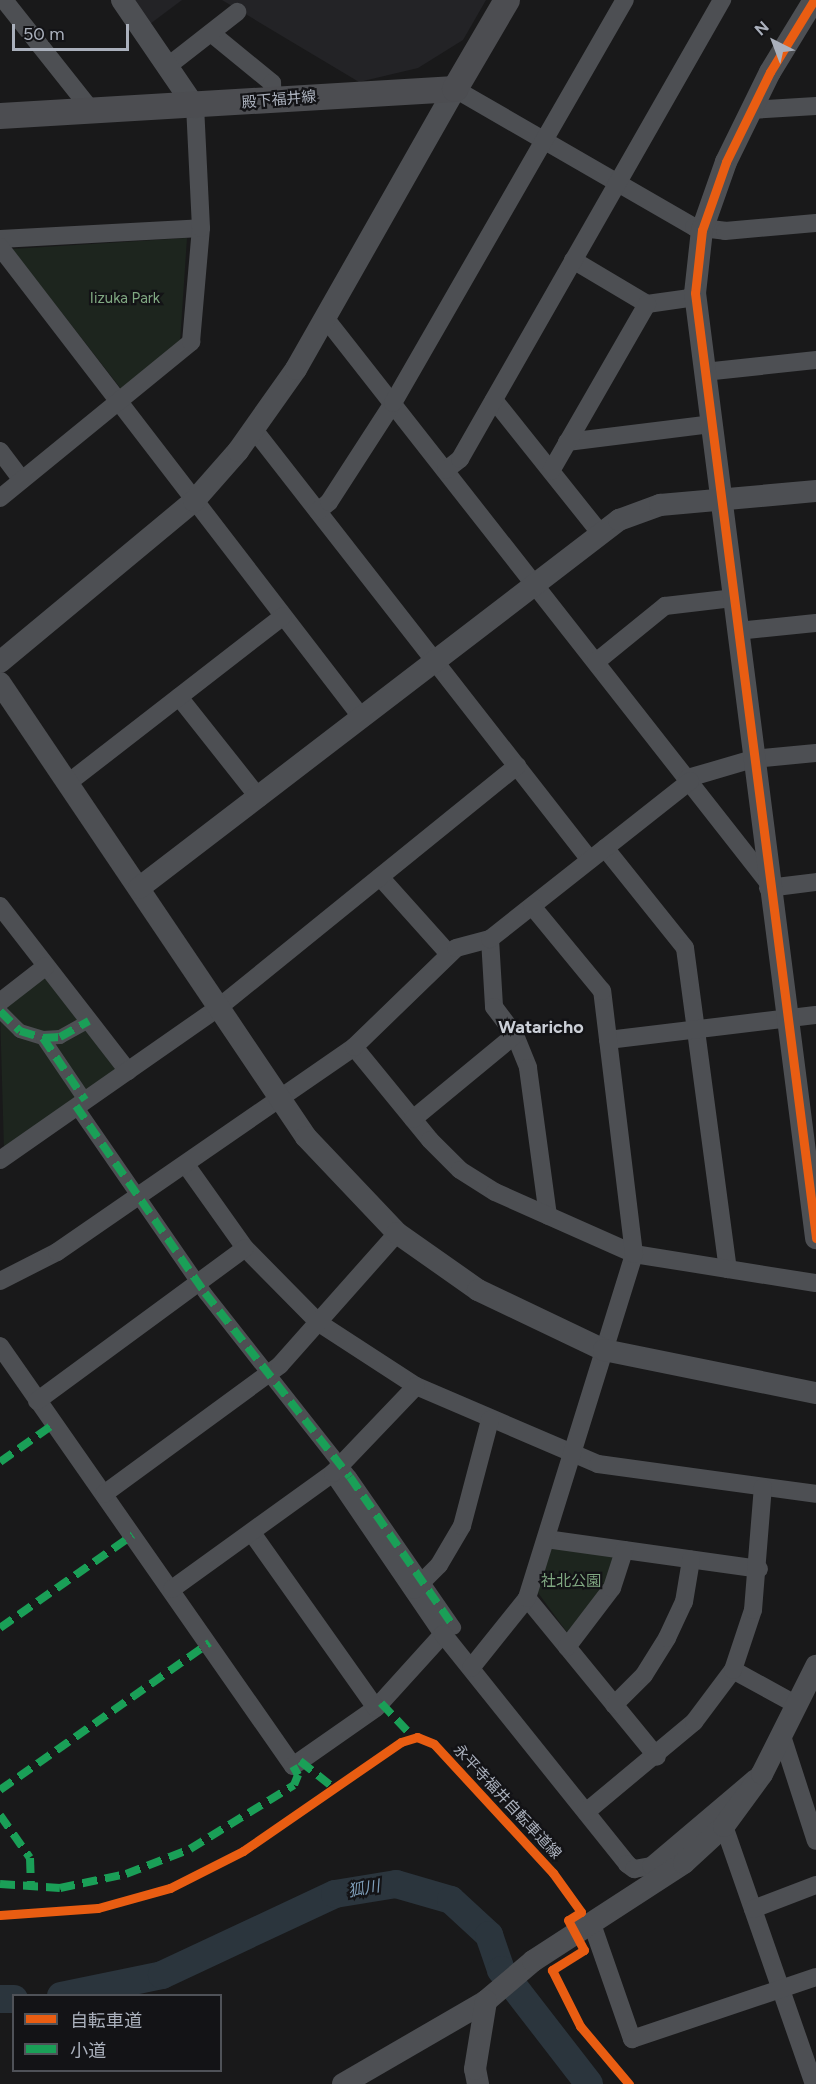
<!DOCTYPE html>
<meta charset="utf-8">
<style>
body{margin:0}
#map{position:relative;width:816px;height:2084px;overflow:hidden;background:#19191a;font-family:Figtree,"Noto Sans JP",sans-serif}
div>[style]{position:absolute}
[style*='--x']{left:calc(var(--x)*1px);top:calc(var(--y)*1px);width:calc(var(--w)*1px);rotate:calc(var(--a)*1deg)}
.built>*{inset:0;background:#232326}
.green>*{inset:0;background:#1d251e}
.river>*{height:28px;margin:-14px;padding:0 14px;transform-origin:14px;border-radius:14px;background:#2b353d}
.pedestrian>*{height:14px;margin:-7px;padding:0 7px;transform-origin:7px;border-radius:7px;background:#4d4f53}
.minor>*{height:18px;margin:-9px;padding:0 9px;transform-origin:9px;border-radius:9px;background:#4d4f53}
.tertiary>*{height:22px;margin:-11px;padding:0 11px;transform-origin:11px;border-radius:11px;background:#4d4f53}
.secondary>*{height:26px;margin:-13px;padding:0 13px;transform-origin:13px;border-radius:13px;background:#4c4d51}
.quiet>*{height:8px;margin-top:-4px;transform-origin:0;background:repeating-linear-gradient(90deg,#1a9f57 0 15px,transparent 0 23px)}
.cycleway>*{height:9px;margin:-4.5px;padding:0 4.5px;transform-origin:4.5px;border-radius:4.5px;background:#e95d12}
span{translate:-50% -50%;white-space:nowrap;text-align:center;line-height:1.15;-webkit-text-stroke:4.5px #131316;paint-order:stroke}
.street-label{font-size:15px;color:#aab0bc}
.park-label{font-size:15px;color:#80a882}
.water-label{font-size:16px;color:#7f9eb9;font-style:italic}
.quarter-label{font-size:18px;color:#cbcfd7;font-weight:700}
.legend{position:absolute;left:12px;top:1994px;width:210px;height:78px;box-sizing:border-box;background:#131316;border:2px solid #4f5258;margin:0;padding:8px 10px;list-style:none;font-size:18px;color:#aab0bc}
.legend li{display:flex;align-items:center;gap:12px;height:30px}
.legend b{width:30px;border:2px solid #4f5258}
.north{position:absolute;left:744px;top:12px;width:60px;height:60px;-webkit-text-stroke:4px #131316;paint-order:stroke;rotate:318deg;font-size:16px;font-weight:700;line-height:24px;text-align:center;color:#aab0bc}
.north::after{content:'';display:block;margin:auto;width:21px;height:27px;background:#aab0bc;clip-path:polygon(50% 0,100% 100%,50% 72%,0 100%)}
.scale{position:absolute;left:12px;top:24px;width:117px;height:27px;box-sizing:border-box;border:3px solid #aab0bc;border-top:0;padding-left:8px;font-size:18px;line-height:21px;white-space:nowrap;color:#aab0bc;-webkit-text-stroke:4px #131316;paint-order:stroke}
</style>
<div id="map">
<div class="built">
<div style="clip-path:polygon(132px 0,182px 0,150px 24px)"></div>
<div style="clip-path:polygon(222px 0,486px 0,463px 40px,418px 68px,359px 82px)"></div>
</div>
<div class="green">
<div style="clip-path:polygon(187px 238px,180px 342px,122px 390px,12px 249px)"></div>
<div style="clip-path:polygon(47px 975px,118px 1068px,4px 1150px,0 1011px)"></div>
<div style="clip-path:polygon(551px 1548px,615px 1556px,605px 1584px,569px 1635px,536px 1590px)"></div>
</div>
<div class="river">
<div style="--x:61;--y:1996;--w:103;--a:-11.7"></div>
<div style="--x:162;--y:1975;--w:191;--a:-25.1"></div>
<div style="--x:335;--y:1894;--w:62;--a:-9.3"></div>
<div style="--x:396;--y:1884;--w:57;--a:16.2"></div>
<div style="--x:451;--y:1900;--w:52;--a:42.6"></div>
<div style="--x:489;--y:1935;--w:37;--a:71"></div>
<div style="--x:501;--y:1970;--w:144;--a:52.3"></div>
<div style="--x:0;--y:1999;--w:14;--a:0"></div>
</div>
<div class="pedestrian">
<div style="--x:0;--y:1011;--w:28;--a:45"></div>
<div style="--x:20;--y:1031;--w:24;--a:17"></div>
<div style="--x:43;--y:1038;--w:75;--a:55.9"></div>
<div style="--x:43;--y:1038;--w:17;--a:-3"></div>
<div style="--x:60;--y:1037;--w:33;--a:-29"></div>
<div style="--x:76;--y:1106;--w:227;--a:55.4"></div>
<div style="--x:205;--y:1293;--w:234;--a:51.8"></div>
<div style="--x:350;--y:1477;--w:183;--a:55.3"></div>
</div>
<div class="minor">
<div style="--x:4;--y:0;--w:142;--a:51.6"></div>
<div style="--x:211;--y:33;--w:79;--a:39.3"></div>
<div style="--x:272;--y:83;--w:18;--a:87"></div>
<div style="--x:168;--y:66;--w:88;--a:-38"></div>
<div style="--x:455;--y:89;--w:276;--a:30"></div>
<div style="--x:694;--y:227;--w:31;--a:7"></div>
<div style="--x:725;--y:231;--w:91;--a:-5"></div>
<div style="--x:751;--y:110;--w:65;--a:-3.5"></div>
<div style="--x:0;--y:239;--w:201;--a:-3.1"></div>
<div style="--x:0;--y:247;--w:594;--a:52.45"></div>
<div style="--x:573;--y:260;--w:86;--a:30.7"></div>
<div style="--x:647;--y:304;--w:49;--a:-8.1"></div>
<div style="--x:326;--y:319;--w:714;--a:51.88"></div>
<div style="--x:704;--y:372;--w:113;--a:-6.1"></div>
<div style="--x:494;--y:400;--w:170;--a:51.4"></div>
<div style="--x:255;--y:431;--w:544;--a:52.01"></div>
<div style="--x:567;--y:442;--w:145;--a:-7.1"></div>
<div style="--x:0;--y:451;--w:36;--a:53"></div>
<div style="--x:446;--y:470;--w:18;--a:-38"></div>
<div style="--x:460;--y:459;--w:529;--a:-60.28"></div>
<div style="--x:551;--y:471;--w:193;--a:-60.1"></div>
<div style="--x:0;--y:498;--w:247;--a:-39.2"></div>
<div style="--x:191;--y:342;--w:114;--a:-85"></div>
<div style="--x:201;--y:228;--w:121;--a:-92.8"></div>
<div style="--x:318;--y:511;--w:14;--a:-39"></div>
<div style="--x:329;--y:502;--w:118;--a:-57.1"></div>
<div style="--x:393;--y:403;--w:465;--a:-60.1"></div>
<div style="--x:737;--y:631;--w:79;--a:-5.8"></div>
<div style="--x:596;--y:662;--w:89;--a:-39.1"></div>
<div style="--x:665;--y:606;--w:68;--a:-6.7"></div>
<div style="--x:179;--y:697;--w:129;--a:51.6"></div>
<div style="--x:688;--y:778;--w:68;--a:-16.3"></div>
<div style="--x:753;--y:759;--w:63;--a:-5.4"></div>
<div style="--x:68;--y:783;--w:272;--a:-37.8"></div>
<div style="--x:605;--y:848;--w:128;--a:51.3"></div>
<div style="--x:685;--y:948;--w:324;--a:82.4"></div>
<div style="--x:380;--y:877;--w:103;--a:48.1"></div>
<div style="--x:768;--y:888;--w:48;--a:-7.1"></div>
<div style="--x:0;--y:906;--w:209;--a:52.2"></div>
<div style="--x:490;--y:939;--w:68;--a:86.6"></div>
<div style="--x:494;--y:1007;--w:35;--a:53"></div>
<div style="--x:515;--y:1035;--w:35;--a:68"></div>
<div style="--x:528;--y:1068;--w:149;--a:82.3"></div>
<div style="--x:0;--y:1002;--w:58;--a:-38"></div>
<div style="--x:608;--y:1040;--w:209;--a:-6.9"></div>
<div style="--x:354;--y:1047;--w:120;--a:50.7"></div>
<div style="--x:430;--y:1140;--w:42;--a:45"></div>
<div style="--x:460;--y:1170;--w:41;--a:32.2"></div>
<div style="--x:495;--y:1192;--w:152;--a:24"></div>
<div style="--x:634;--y:1254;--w:184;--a:9.1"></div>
<div style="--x:413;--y:1119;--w:132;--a:-39.5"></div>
<div style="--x:0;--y:1160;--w:266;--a:-34.9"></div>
<div style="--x:218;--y:1008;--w:385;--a:-39"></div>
<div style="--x:186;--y:1165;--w:102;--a:54.6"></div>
<div style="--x:245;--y:1248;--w:105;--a:45.4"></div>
<div style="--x:319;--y:1323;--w:116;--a:33"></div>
<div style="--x:416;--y:1386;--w:198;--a:23.2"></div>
<div style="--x:598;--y:1464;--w:220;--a:7.8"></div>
<div style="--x:0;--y:1281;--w:64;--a:-27"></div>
<div style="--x:57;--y:1252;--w:361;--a:-34.6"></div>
<div style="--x:354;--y:1047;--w:142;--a:-44.1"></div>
<div style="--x:456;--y:948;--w:35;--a:-15"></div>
<div style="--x:490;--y:939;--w:255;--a:-38.3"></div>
<div style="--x:0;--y:1346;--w:512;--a:55.1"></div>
<div style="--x:293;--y:1766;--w:101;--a:-34.9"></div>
<div style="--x:376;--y:1708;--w:100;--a:-47.8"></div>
<div style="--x:37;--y:1401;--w:258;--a:-36.3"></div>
<div style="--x:333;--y:1473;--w:195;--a:55.7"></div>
<div style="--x:443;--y:1634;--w:295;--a:51.3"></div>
<div style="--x:627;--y:1864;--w:9;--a:36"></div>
<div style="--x:634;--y:1869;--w:17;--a:-10"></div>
<div style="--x:651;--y:1866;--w:136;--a:-40.2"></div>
<div style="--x:104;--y:1494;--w:218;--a:-36.2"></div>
<div style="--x:280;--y:1365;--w:176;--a:-48.4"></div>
<div style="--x:252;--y:1533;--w:214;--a:54.7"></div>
<div style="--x:546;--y:1539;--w:215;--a:8"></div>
<div style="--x:172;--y:1589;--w:198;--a:-35.8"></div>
<div style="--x:333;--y:1473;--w:120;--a:-46.3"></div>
<div style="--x:414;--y:1590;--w:35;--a:-45"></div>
<div style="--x:439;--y:1565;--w:45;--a:-59.5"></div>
<div style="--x:462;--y:1526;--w:110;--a:-75.2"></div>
<div style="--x:527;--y:1598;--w:205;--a:50.7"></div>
<div style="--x:567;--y:1647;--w:74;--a:-52.7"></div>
<div style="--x:612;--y:1588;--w:40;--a:-72"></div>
<div style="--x:471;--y:1668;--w:90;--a:-51.3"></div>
<div style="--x:527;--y:1598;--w:360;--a:-72.7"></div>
<div style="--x:634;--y:1254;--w:265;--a:-96.9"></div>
<div style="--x:602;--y:991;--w:110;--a:-129.5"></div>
<div style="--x:733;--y:1670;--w:73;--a:28.7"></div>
<div style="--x:614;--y:1705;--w:42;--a:-45"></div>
<div style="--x:644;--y:1675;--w:44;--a:-58.1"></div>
<div style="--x:667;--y:1638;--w:40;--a:-65"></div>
<div style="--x:684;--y:1602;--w:43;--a:-80.5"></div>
<div style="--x:782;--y:1736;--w:110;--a:72.1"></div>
<div style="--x:586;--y:1812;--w:141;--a:-39.8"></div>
<div style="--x:694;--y:1722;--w:65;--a:-53.1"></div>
<div style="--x:733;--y:1670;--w:63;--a:-71.6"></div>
<div style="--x:753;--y:1610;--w:123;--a:-85.4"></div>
<div style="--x:724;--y:1826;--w:273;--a:70.8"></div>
<div style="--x:753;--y:1909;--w:67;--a:-20.9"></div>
<div style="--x:592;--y:1924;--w:122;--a:70.8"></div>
<div style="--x:632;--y:2039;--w:194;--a:-18.6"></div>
</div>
<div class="tertiary">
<div style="--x:122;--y:0;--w:130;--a:55.7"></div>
<div style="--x:814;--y:0;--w:84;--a:121.4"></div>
<div style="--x:770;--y:72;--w:100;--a:116.1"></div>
<div style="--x:726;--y:162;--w:72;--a:109.4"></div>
<div style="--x:702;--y:230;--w:63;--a:96.3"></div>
<div style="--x:695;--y:293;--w:953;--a:82.7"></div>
<div style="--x:0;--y:662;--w:252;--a:-39.7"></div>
<div style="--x:194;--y:501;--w:67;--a:-48.7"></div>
<div style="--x:238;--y:451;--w:100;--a:-54.7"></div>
<div style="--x:296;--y:369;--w:322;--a:-60.4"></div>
<div style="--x:0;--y:683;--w:547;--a:56.02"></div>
<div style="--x:306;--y:1137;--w:132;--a:46.5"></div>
<div style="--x:397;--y:1233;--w:99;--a:35.1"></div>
<div style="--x:478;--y:1290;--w:140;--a:25.5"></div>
<div style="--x:604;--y:1350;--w:216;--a:11.5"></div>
<div style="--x:139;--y:888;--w:605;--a:-37.48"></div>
<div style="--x:619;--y:520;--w:44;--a:-20.1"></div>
<div style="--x:660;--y:505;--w:157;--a:-5.1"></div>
<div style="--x:343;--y:2084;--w:165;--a:-30.1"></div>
<div style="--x:486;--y:2001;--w:62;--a:-40.4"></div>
<div style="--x:533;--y:1961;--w:180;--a:-33"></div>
<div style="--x:684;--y:1863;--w:54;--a:-42.8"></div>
<div style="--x:724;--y:1826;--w:64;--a:-53.8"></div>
<div style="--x:762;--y:1774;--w:121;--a:-63.4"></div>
<div style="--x:478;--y:2084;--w:15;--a:-101"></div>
<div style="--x:475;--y:2069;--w:69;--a:-80.8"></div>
</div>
<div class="secondary">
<div style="--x:0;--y:116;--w:456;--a:-3.4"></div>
<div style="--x:455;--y:89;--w:103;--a:-59.7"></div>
</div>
<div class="quiet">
<div style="--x:0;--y:1011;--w:28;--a:45"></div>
<div style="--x:20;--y:1031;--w:24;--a:17"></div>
<div style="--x:43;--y:1038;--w:75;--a:55.9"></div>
<div style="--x:43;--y:1038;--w:17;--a:-3"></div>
<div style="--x:60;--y:1037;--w:33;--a:-29"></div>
<div style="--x:76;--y:1106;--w:227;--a:55.4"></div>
<div style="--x:205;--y:1293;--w:234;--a:51.8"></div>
<div style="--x:350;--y:1477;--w:183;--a:55.3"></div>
<div style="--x:0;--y:1462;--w:66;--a:-35.1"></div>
<div style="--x:0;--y:1628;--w:162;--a:-35"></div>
<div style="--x:381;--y:1703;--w:48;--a:46.7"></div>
<div style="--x:300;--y:1761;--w:43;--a:38.5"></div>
<div style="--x:0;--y:1790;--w:256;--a:-35.1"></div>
<div style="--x:0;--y:1815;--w:52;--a:55.1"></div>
<div style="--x:30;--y:1858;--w:28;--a:88"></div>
<div style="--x:0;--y:1884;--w:60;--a:3.8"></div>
<div style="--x:60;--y:1888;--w:67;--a:-12"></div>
<div style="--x:126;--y:1874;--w:69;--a:-21.3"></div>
<div style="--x:190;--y:1849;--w:122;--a:-31.6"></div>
<div style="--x:294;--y:1785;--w:11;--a:-68"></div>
<div style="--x:298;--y:1775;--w:10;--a:-119"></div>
</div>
<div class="cycleway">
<div style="--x:814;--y:0;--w:84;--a:121.4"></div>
<div style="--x:770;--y:72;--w:100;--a:116.1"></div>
<div style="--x:726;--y:162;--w:72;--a:109.4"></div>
<div style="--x:702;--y:230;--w:63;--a:96.3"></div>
<div style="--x:695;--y:293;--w:953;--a:82.7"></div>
<div style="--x:0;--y:1915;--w:98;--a:-4.1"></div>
<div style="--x:98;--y:1908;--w:75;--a:-15.5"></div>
<div style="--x:170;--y:1888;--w:82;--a:-26.9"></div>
<div style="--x:243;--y:1851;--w:192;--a:-34.6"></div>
<div style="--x:401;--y:1742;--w:17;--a:-17"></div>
<div style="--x:417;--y:1737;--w:18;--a:22"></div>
<div style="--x:434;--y:1744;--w:176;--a:47.3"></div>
<div style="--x:553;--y:1873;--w:48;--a:54.3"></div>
<div style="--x:581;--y:1912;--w:15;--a:148"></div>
<div style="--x:568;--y:1920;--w:34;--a:62"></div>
<div style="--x:584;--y:1950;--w:38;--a:148"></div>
<div style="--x:552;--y:1970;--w:63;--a:63.4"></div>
<div style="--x:580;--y:2026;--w:76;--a:49.8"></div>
</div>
<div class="street-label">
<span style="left:279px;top:100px;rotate:-5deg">殿下福井線</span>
<span style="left:507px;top:1802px;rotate:47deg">永平寺福井自転車道線</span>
</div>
<div class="park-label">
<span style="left:125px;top:299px">Iizuka Park</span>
<span style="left:571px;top:1582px">社北公園</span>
</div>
<div class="water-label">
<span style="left:364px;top:1889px;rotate:-10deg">狐川</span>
</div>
<div class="quarter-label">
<span style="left:541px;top:1027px">Wataricho</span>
</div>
<ul class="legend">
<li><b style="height:8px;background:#e95d12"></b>自転車道</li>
<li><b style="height:8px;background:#1a9f57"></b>小道</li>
</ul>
<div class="north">N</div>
<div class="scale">50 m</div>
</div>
